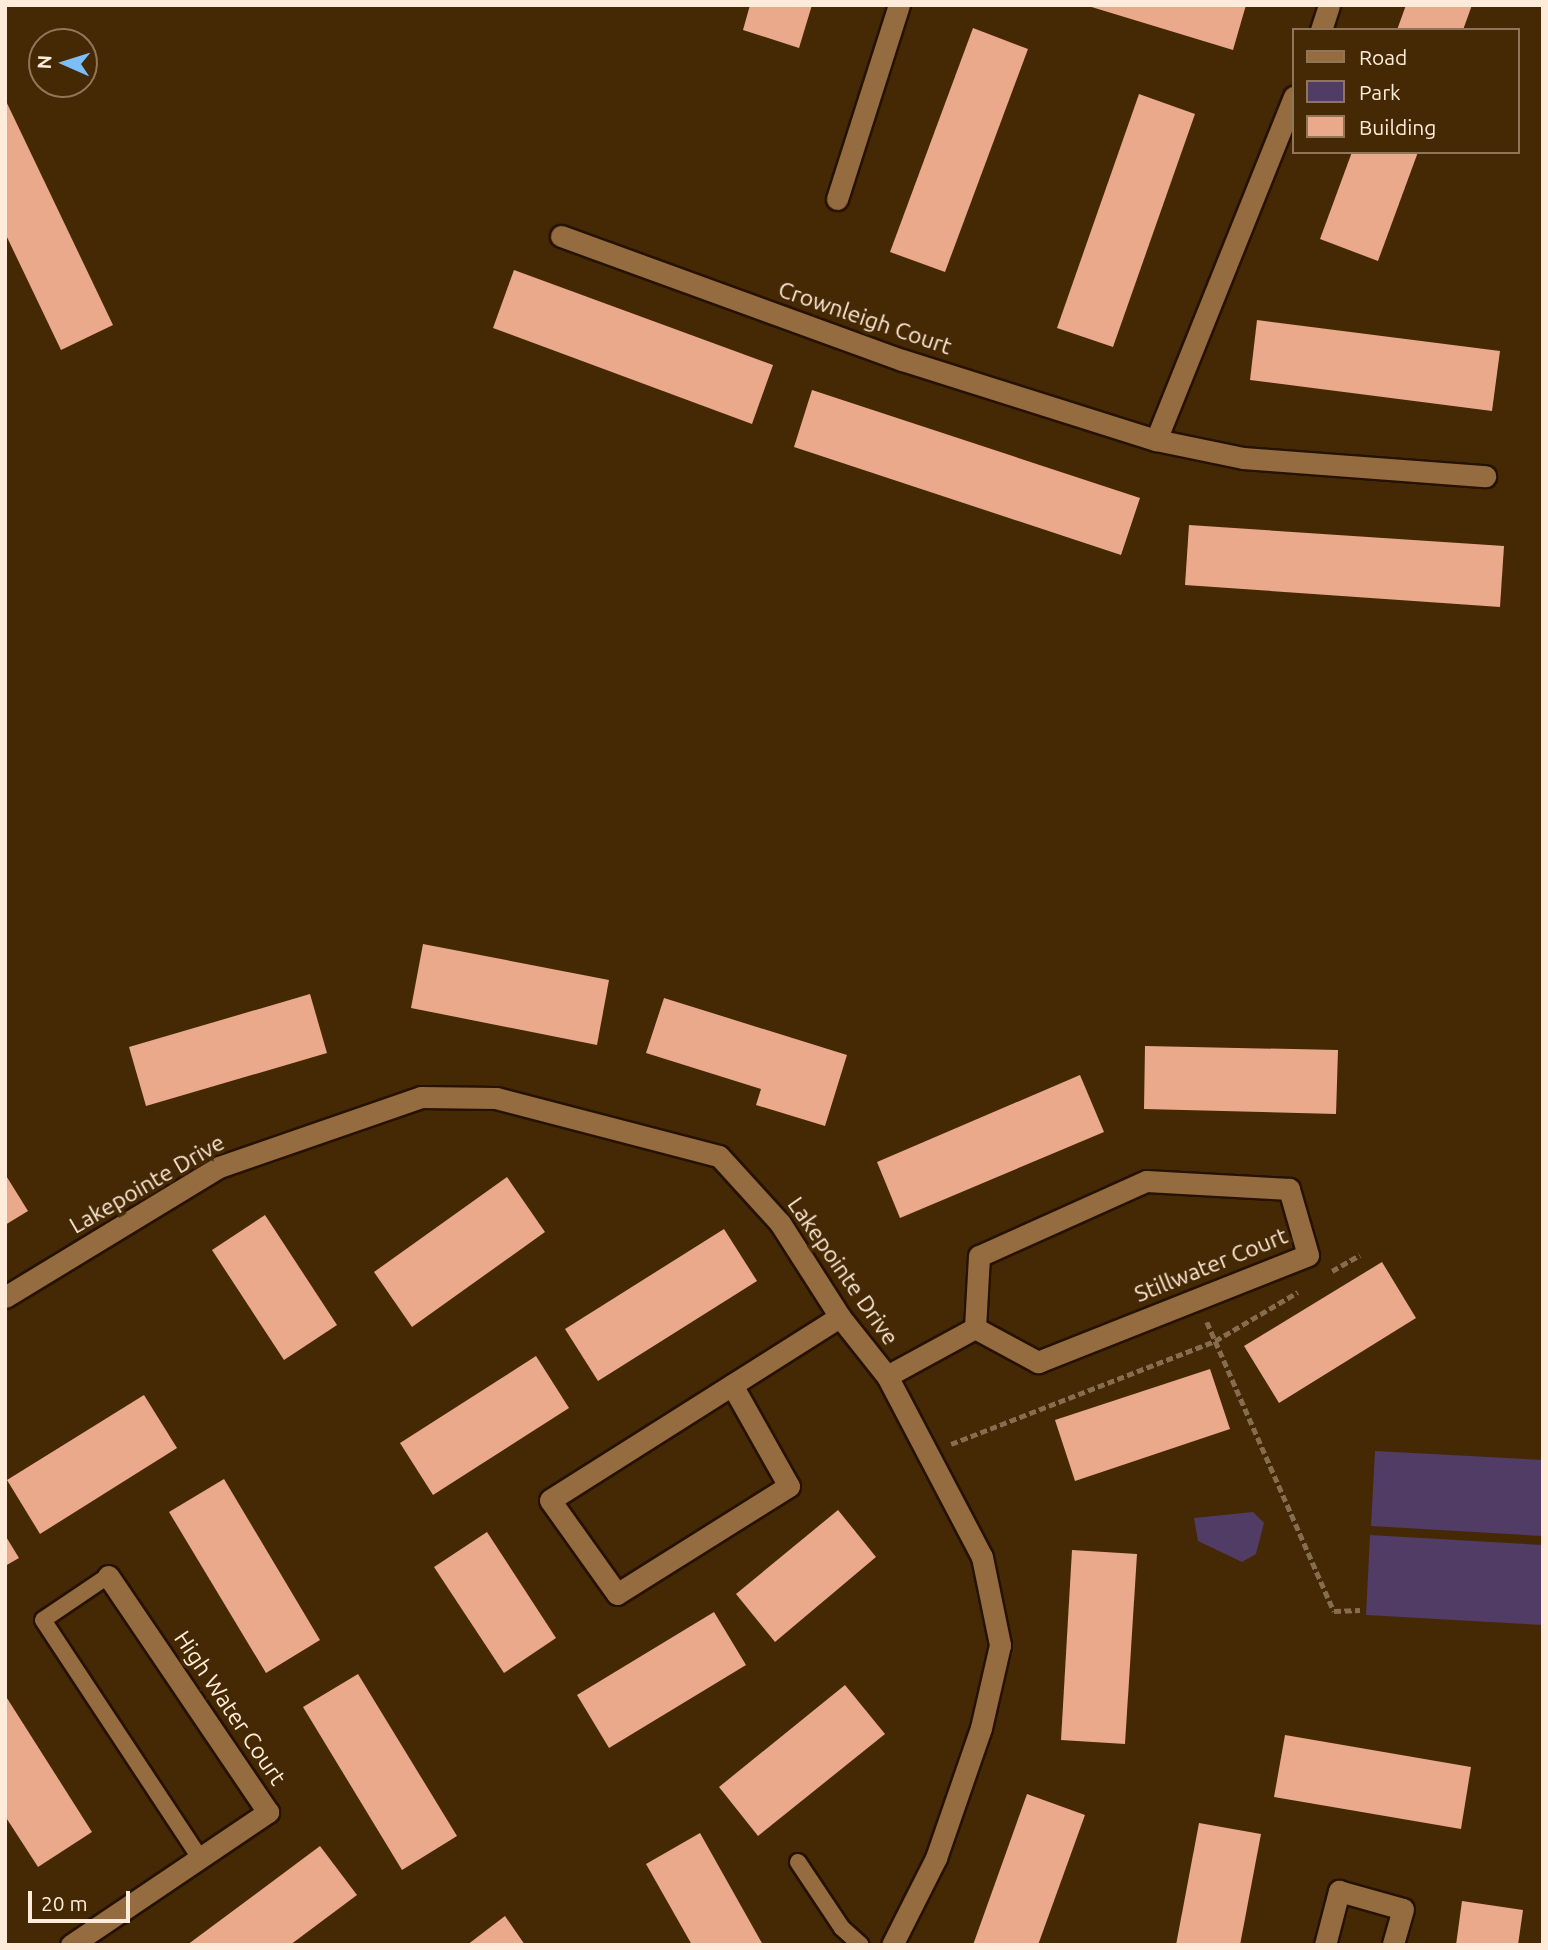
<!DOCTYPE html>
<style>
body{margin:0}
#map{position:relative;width:1548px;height:1950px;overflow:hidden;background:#452804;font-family:Ubuntu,sans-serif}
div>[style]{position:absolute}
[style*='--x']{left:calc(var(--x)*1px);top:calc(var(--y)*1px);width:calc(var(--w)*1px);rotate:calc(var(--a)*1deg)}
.green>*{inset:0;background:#513c66}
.building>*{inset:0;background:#e9a98a}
.path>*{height:4.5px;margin-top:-2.25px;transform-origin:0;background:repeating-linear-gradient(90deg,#876d50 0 7px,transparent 0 10.5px)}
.roads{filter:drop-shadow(2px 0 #261200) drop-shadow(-2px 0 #261200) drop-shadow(0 2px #261200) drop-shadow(0 -2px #261200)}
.lane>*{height:16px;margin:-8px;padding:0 8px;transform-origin:8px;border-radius:8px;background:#956b40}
.street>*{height:21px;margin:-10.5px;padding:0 10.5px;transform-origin:10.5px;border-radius:10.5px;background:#956b40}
span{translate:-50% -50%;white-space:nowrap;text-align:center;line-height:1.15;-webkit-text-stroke:7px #452804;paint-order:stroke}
.street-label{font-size:23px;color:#feebd9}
.frame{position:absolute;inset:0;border:7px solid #feebd9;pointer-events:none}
.legend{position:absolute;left:1292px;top:28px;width:228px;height:126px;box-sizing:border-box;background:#452804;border:2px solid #8f7659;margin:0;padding:9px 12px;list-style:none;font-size:21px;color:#feebd9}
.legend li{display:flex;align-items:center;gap:14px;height:35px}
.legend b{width:35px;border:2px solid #8f7659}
.north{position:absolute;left:28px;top:28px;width:70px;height:70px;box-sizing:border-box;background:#452804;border:2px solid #8f7659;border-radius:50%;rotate:273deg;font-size:19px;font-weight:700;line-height:28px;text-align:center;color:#feebd9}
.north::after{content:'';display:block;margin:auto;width:24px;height:32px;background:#7cbef9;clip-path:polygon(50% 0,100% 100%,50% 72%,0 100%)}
.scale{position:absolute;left:28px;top:1891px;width:102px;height:32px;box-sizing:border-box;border:4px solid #feebd9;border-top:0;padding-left:9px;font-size:21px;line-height:24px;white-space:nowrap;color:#feebd9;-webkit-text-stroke:5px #452804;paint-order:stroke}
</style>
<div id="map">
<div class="green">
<div style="clip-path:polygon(1375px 1451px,1543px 1460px,1543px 1536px,1371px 1526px)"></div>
<div style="clip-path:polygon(1253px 1512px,1264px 1523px,1256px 1554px,1242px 1562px,1198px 1541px,1194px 1518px)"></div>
<div style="clip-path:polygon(1370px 1535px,1543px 1545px,1542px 1625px,1366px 1615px)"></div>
</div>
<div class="building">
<div style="clip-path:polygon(750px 5px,812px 5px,799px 48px,743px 30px)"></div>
<div style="clip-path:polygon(1085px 5px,1246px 5px,1233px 50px)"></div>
<div style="clip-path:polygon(1406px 5px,1472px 5px,1463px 30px,1397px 30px)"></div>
<div style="clip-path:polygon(973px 28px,1028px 49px,945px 272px,890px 252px)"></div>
<div style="clip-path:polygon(1139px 94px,1195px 114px,1113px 347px,1057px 328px)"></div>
<div style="clip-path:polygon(5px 99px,113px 325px,61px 350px,5px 233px)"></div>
<div style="clip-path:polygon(1352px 152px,1418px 152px,1378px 261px,1320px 239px)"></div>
<div style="clip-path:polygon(514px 270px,773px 365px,752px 424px,493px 328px)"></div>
<div style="clip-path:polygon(1257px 320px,1500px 351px,1492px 411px,1250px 380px)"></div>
<div style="clip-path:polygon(812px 390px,1140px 498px,1121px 555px,794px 447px)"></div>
<div style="clip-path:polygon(1189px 525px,1504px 546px,1500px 607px,1185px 585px)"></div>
<div style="clip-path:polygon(423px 944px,609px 980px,597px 1045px,411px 1008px)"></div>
<div style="clip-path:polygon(310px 994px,327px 1053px,146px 1106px,129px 1047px)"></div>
<div style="clip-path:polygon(664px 998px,847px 1055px,825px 1126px,756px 1105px,761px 1089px,646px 1053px)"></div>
<div style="clip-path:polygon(1145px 1046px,1338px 1050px,1336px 1114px,1144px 1109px)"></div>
<div style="clip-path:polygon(1080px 1075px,1104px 1132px,900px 1218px,877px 1162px)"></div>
<div style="clip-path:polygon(5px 1174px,28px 1211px,5px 1225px)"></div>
<div style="clip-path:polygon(507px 1177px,545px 1232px,412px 1327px,374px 1272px)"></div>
<div style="clip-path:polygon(265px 1215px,337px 1325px,284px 1360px,212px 1250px)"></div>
<div style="clip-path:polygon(724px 1229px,757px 1281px,598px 1381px,565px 1329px)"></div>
<div style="clip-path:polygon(1382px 1262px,1416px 1318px,1279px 1403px,1244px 1346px)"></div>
<div style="clip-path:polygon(536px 1356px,569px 1408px,433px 1495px,400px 1443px)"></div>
<div style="clip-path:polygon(1210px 1369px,1230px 1429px,1075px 1481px,1055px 1420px)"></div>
<div style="clip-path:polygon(144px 1395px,177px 1448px,40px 1534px,7px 1480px)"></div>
<div style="clip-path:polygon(224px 1479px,320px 1640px,266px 1673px,169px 1512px)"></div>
<div style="clip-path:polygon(838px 1510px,876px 1557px,775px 1642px,736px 1594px)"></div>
<div style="clip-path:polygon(487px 1532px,556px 1638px,504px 1673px,434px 1567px)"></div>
<div style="clip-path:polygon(5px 1535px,19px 1558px,5px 1566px)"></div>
<div style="clip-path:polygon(1072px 1550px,1137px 1554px,1125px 1744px,1061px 1740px)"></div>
<div style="clip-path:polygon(714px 1612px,746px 1665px,609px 1748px,577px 1695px)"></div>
<div style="clip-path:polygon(358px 1674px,457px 1836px,402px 1870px,303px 1707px)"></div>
<div style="clip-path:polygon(845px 1685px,885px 1734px,758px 1836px,719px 1787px)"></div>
<div style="clip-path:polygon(5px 1695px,92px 1832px,38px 1867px,5px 1816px)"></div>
<div style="clip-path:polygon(1285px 1735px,1471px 1767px,1461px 1829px,1274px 1797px)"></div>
<div style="clip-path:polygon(1027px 1794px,1085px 1815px,1038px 1945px,973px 1945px)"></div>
<div style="clip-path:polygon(1199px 1823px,1261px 1834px,1240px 1945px,1176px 1945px)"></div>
<div style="clip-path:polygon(700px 1833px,763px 1945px,692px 1945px,646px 1864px)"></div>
<div style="clip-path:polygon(320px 1846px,357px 1895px,290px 1945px,187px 1945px)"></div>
<div style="clip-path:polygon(1462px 1901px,1523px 1910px,1518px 1945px,1456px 1945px)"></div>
<div style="clip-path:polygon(505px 1916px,525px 1945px,467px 1945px)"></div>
</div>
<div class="path">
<div style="--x:1332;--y:1271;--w:32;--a:-30"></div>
<div style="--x:1207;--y:1322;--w:316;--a:66.3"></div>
<div style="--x:1334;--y:1611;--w:26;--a:-2"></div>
<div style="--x:951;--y:1444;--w:283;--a:-21.3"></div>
<div style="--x:1215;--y:1341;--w:96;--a:-30.6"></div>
</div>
<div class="roads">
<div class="lane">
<div style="--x:108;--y:1576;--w:78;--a:145.9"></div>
<div style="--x:43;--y:1620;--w:285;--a:56.6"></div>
<div style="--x:798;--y:1862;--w:79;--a:56.3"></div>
<div style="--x:842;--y:1928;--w:25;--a:42"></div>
</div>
<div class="street">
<div style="--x:1321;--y:30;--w:26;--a:-72"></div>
<div style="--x:837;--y:199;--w:204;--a:-72.3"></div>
<div style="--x:561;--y:236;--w:363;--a:20"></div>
<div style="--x:902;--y:360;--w:266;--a:17.5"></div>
<div style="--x:1156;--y:440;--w:89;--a:11.7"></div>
<div style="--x:1243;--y:458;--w:243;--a:4.3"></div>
<div style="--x:1156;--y:440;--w:370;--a:-68.1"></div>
<div style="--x:5;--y:1297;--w:250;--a:-31.3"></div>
<div style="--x:219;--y:1167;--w:214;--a:-19.1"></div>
<div style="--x:421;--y:1097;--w:75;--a:0.8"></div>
<div style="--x:496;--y:1098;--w:230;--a:14.6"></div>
<div style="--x:719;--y:1156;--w:91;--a:47.7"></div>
<div style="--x:780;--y:1223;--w:112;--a:57.4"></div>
<div style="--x:840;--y:1317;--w:75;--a:51.5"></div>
<div style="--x:887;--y:1376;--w:204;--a:62.3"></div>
<div style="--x:982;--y:1557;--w:90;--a:78.4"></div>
<div style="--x:1000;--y:1645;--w:85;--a:102.9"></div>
<div style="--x:981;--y:1728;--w:138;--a:109.1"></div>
<div style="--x:936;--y:1858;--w:97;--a:116.8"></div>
<div style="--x:887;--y:1376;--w:100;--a:-28.6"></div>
<div style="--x:975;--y:1328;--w:72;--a:28.4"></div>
<div style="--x:1038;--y:1362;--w:290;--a:-21.6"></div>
<div style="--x:1308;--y:1255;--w:69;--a:-106.1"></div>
<div style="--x:1289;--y:1189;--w:143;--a:-176.8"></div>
<div style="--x:1146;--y:1181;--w:183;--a:155.8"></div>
<div style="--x:979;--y:1256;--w:72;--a:93.2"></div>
<div style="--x:732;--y:1385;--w:116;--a:60.6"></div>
<div style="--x:789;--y:1486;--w:203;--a:147.9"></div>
<div style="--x:617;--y:1594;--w:115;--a:-125.5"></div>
<div style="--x:550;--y:1500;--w:343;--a:-32.3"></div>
<div style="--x:71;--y:1945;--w:238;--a:-34"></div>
<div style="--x:268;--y:1812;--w:285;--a:-124.1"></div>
<div style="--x:1325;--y:1945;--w:56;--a:-75.5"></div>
<div style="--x:1339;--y:1891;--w:66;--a:15.7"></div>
<div style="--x:1403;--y:1909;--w:37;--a:106"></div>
</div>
</div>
<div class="street-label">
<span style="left:865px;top:318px;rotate:19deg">Crownleigh Court</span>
<span style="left:147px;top:1184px;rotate:-30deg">Lakepointe Drive</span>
<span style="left:1211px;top:1265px;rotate:-22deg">Stillwater Court</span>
<span style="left:843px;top:1271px;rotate:55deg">Lakepointe Drive</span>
<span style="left:230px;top:1708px;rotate:56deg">High Water Court</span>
</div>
<div class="frame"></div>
<ul class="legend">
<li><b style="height:9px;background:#956b40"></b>Road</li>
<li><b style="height:19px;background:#513c66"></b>Park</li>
<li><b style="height:19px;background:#e9a98a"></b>Building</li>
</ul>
<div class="north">N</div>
<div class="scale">20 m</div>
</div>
